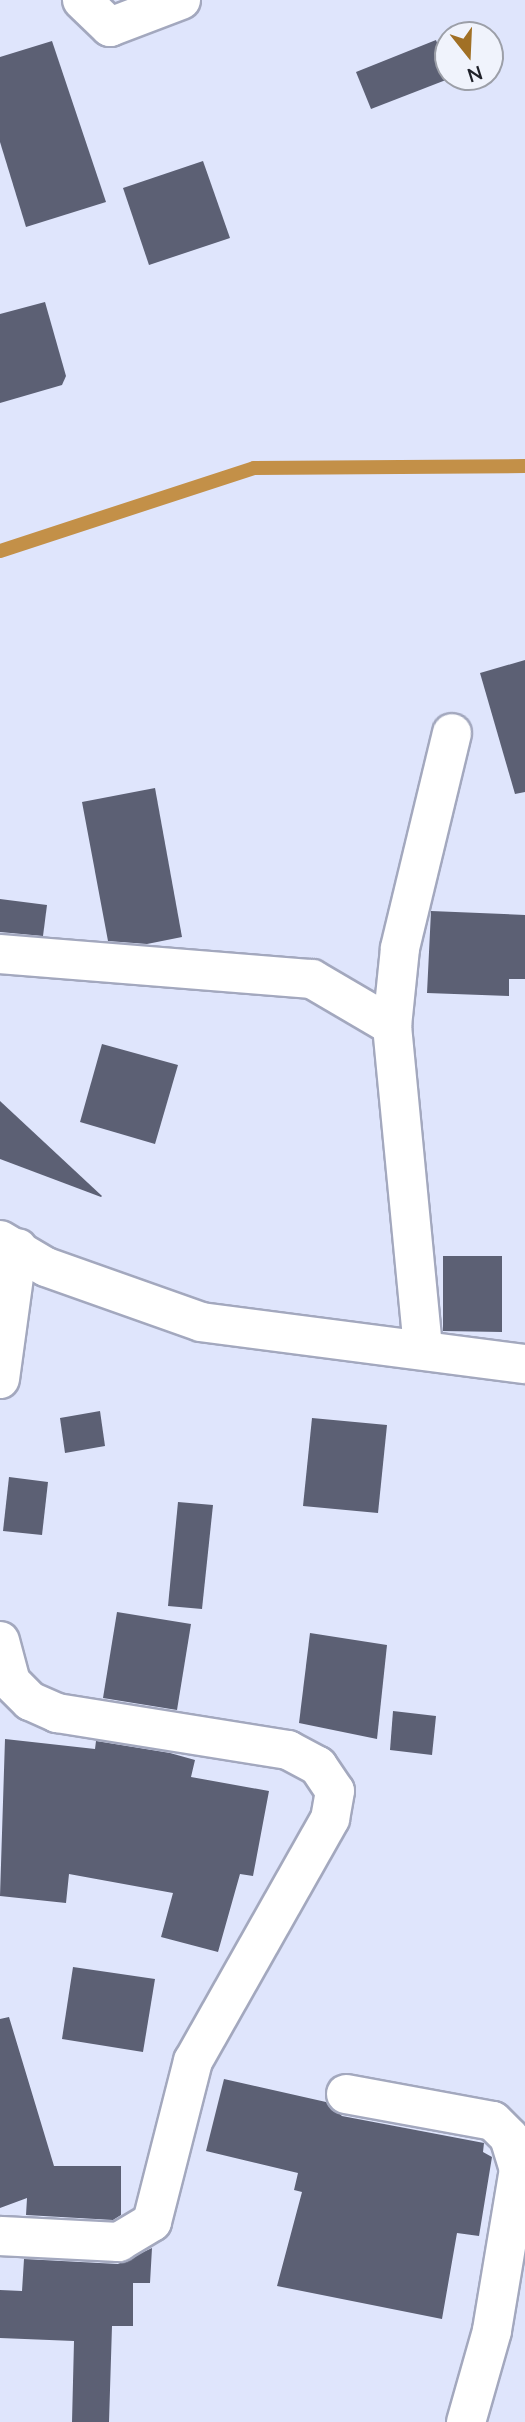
<!DOCTYPE html>
<style>
body{margin:0}
#map{position:relative;width:525px;height:2422px;overflow:hidden;background:#dfe5fc;font-family:Lato,sans-serif}
div>[style]{position:absolute}
[style*='--x']{left:calc(var(--x)*1px);top:calc(var(--y)*1px);width:calc(var(--w)*1px);rotate:calc(var(--a)*1deg)}
.stream>*{height:14px;margin:-7px;padding:0 7px;transform-origin:7px;border-radius:7px;background:#c39048}
.building>*{inset:0;background:#5c6074}
.roads{filter:drop-shadow(2px 0 #a3a8be) drop-shadow(-2px 0 #a3a8be) drop-shadow(0 2px #a3a8be) drop-shadow(0 -2px #a3a8be)}
.minor>*{height:38px;margin:-19px;padding:0 19px;transform-origin:19px;border-radius:19px;background:#fff}
span{translate:-50% -50%;white-space:nowrap;text-align:center;line-height:1.15;-webkit-text-stroke:7px #f0f3fc;paint-order:stroke}
.north{position:absolute;left:434px;top:21px;width:70px;height:70px;box-sizing:border-box;background:#f0f3fc;border:2px solid #9c9fa8;border-radius:50%;rotate:162deg;font-size:19px;font-weight:700;line-height:28px;text-align:center;color:#1f2129}
.north::after{content:'';display:block;margin:auto;width:24px;height:32px;background:#a17025;clip-path:polygon(50% 0,100% 100%,50% 72%,0 100%)}
</style>
<div id="map">
<div class="stream">
<div style="--x:0;--y:551;--w:267;--a:-18.1"></div>
<div style="--x:254;--y:468;--w:271;--a:-0.4"></div>
</div>
<div class="building">
<div style="clip-path:polygon(436px 40px,451px 78px,371px 109px,356px 72px)"></div>
<div style="clip-path:polygon(52px 41px,106px 202px,26px 227px,0 142px,0 57px)"></div>
<div style="clip-path:polygon(203px 161px,230px 238px,149px 265px,123px 188px)"></div>
<div style="clip-path:polygon(45px 302px,66px 376px,62px 385px,0 403px,0 314px)"></div>
<div style="clip-path:polygon(525px 660px,525px 792px,515px 794px,480px 673px)"></div>
<div style="clip-path:polygon(155px 788px,182px 937px,147px 944px,108px 941px,82px 802px)"></div>
<div style="clip-path:polygon(0 899px,47px 905px,43px 936px,0 932px)"></div>
<div style="clip-path:polygon(431px 911px,525px 915px,525px 979px,509px 979px,509px 996px,427px 993px)"></div>
<div style="clip-path:polygon(102px 1044px,178px 1065px,155px 1144px,80px 1122px)"></div>
<div style="clip-path:polygon(0 1101px,102px 1196px,101px 1197px,0 1159px)"></div>
<div style="clip-path:polygon(443px 1256px,502px 1256px,502px 1332px,443px 1331px)"></div>
<div style="clip-path:polygon(100px 1411px,105px 1446px,65px 1453px,60px 1418px)"></div>
<div style="clip-path:polygon(312px 1418px,387px 1425px,378px 1513px,303px 1506px)"></div>
<div style="clip-path:polygon(9px 1477px,48px 1482px,42px 1535px,3px 1531px)"></div>
<div style="clip-path:polygon(178px 1502px,213px 1505px,202px 1609px,168px 1606px)"></div>
<div style="clip-path:polygon(117px 1612px,191px 1624px,177px 1710px,103px 1698px)"></div>
<div style="clip-path:polygon(310px 1633px,387px 1645px,377px 1739px,299px 1723px)"></div>
<div style="clip-path:polygon(393px 1711px,436px 1716px,432px 1755px,390px 1750px)"></div>
<div style="clip-path:polygon(5px 1739px,95px 1749px,96px 1741px,170px 1753px,195px 1760px,191px 1777px,269px 1791px,253px 1876px,240px 1874px,218px 1952px,161px 1937px,173px 1893px,69px 1874px,66px 1903px,0 1896px)"></div>
<div style="clip-path:polygon(73px 1967px,155px 1979px,143px 2052px,62px 2039px)"></div>
<div style="clip-path:polygon(9px 2017px,54px 2166px,121px 2166px,121px 2215px,113px 2220px,26px 2215px,27px 2198px,0 2208px,0 2019px)"></div>
<div style="clip-path:polygon(224px 2079px,326px 2102px,342px 2116px,484px 2143px,483px 2152px,492px 2157px,479px 2236px,457px 2233px,442px 2319px,277px 2286px,302px 2192px,294px 2190px,298px 2173px,206px 2151px)"></div>
<div style="clip-path:polygon(152px 2248px,150px 2283px,133px 2283px,133px 2326px,112px 2326px,109px 2422px,72px 2422px,74px 2341px,0 2338px,0 2290px,22px 2291px,24px 2259px,118px 2264px)"></div>
</div>
<div class="roads">
<div class="minor">
<div style="--x:82;--y:0;--w:39;--a:44"></div>
<div style="--x:110;--y:27;--w:76;--a:-20.8"></div>
<div style="--x:0;--y:954;--w:313;--a:4.6"></div>
<div style="--x:312;--y:979;--w:93;--a:30.4"></div>
<div style="--x:392;--y:1026;--w:325;--a:84.5"></div>
<div style="--x:392;--y:1026;--w:78;--a:-84.1"></div>
<div style="--x:400;--y:948;--w:221;--a:-76.4"></div>
<div style="--x:0;--y:1240;--w:53;--a:30.4"></div>
<div style="--x:46;--y:1267;--w:164;--a:19.5"></div>
<div style="--x:201;--y:1322;--w:327;--a:7.4"></div>
<div style="--x:0;--y:1379;--w:132;--a:-82.2"></div>
<div style="--x:0;--y:1641;--w:42;--a:75"></div>
<div style="--x:11;--y:1682;--w:27;--a:45"></div>
<div style="--x:30;--y:1701;--w:30;--a:24"></div>
<div style="--x:57;--y:1713;--w:234;--a:9.1"></div>
<div style="--x:288;--y:1750;--w:34;--a:28"></div>
<div style="--x:318;--y:1766;--w:30;--a:56"></div>
<div style="--x:335;--y:1791;--w:28;--a:100"></div>
<div style="--x:330;--y:1819;--w:278;--a:119.5"></div>
<div style="--x:193;--y:2061;--w:166;--a:104.3"></div>
<div style="--x:152;--y:2222;--w:39;--a:149"></div>
<div style="--x:119;--y:2242;--w:119;--a:-177.1"></div>
<div style="--x:346;--y:2094;--w:149;--a:10.4"></div>
<div style="--x:493;--y:2121;--w:23;--a:45"></div>
<div style="--x:509;--y:2137;--w:34;--a:73"></div>
<div style="--x:519;--y:2169;--w:164;--a:99.5"></div>
<div style="--x:492;--y:2331;--w:95;--a:105.9"></div>
</div>
</div>
<div class="north">N</div>
</div>
